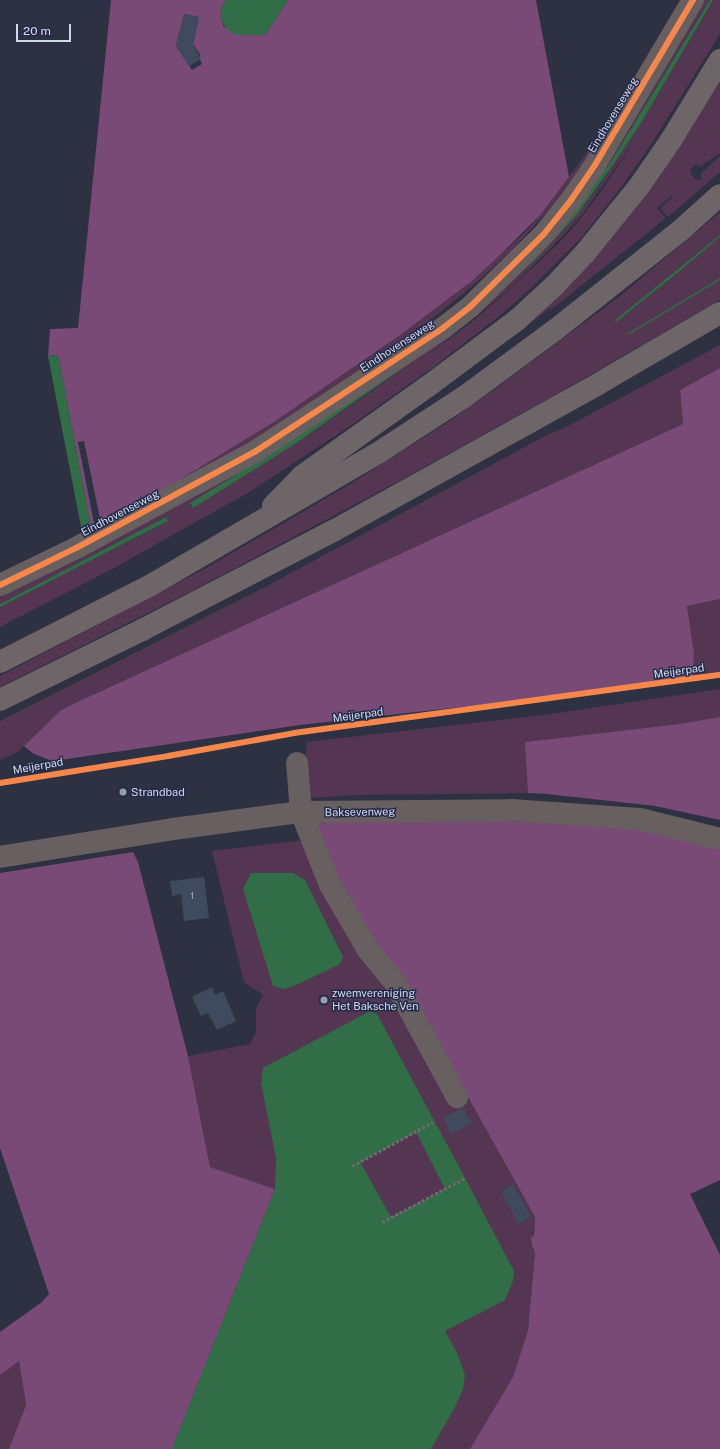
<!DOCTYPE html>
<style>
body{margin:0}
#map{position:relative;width:720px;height:1449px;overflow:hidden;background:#2d3142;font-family:"Public Sans",sans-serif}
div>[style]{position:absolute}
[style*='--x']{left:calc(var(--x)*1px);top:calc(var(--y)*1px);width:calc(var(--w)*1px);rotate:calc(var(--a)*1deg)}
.green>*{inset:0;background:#543552}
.forest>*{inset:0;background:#794a75}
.water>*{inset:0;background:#316e47}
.building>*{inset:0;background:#3f4a5c}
.path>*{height:2.5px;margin-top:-1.25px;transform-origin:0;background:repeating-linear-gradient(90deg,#6e6a6e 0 3px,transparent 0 5px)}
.minor>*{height:22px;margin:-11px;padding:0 11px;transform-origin:11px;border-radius:11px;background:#685f60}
.highway>*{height:22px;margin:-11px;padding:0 11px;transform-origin:11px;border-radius:11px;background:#6e6569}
.cycleway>*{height:6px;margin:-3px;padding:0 3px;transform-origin:3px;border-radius:3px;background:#f5874c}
.dots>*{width:11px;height:11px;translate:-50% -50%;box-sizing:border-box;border:2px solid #252c4a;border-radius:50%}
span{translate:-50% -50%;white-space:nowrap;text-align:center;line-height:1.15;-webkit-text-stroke:3px #252c4a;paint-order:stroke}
.number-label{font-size:9px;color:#adb4c8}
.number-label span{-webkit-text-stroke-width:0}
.street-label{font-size:11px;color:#d2d8ec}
.poi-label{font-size:11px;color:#d2d8ec}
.left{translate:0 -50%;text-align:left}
.scale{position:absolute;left:16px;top:24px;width:55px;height:18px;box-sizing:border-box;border:2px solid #d2d8ec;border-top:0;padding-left:5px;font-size:12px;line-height:14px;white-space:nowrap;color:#d2d8ec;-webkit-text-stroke:3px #252c4a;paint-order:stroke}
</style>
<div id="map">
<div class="green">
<div style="clip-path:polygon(evenodd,698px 0,710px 0,610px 163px,565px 222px,277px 450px,193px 507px,295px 444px,369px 393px,485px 306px,538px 257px,577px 215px,601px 183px,641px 123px,713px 0,720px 0,720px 34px,652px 143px,622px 186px,581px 238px,530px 289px,503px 313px,435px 366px,353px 424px,251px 491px,114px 568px,0 627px,0 607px,168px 521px,166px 517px,0 604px,0 594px,362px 380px,521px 254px,698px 0,634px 141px,603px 189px,578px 222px,557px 245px,499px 299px,469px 324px,429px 354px,507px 291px,550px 249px,581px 216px,634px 141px)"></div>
<div style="clip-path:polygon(720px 73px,720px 153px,699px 167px,696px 164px,690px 170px,691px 174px,695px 179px,701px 180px,701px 173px,720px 156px,720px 172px,668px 217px,660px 208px,672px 198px,671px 196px,657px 208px,666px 218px,552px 309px,550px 308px,522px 329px)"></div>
<div style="clip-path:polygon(617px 108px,617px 115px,556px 202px,511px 251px,478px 281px,437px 315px,355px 374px,254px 443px,158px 493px,274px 422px,385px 346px,472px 281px,523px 234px,541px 214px,581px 161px)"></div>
<div style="clip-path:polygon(720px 212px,720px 235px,615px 320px,639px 304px,720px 237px,720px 278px,628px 334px,720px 280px,720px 300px,559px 393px,397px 482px,192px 591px,0 687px,0 676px,208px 567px,352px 483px,448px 422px,507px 380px,620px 296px)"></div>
<div style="clip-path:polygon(720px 345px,720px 368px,680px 390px,683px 424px,75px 703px,16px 753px,0 760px,0 721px,263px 588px,547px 435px,568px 426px)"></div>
<div style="clip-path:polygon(720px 599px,720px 671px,693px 676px,694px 653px,687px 606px)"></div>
<div style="clip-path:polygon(720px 689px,720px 717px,679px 724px,526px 742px,528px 793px,358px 795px,308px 798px,306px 742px,543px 715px)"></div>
<div style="clip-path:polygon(321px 840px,405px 984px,535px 1217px,532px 1245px,535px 1253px,528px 1330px,513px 1377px,470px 1449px,172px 1449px,275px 1189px,210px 1167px,188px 1056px,250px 1044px,256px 1032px,256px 1008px,263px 995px,244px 982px,212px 851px,296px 841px)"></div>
<div style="clip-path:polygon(19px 1361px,26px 1405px,9px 1449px,0 1449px,0 1375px)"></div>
</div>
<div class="forest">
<div style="clip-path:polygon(evenodd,111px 0,226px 0,222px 6px,221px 18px,224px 27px,265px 35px,288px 0,536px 0,569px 177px,541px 214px,499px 256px,472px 281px,396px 338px,274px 422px,158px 493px,101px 524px,84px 441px,78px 442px,95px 528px,82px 535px,81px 527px,90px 523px,58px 355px,48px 356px,50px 329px,78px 328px,111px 0,184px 14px,199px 17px,193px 44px,200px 54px,200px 60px,202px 64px,192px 70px,176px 46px,184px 14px)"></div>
<div style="clip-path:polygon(720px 368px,720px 599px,687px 606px,694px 653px,693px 676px,541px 698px,300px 725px,53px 761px,34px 754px,24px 746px,60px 711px,75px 703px,683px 424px,680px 390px)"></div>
<div style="clip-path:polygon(720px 717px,720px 820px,655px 806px,547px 794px,528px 793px,525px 742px,679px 724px)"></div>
<div style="clip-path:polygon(451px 817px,655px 830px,720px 845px,720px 1180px,690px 1194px,720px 1255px,720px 1449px,470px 1449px,513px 1377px,528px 1330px,535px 1253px,532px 1245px,531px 1238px,534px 1235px,535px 1217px,405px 984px,381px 959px,344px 892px,314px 823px)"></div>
<div style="clip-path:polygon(133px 852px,138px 862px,188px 1056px,210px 1167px,275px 1189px,172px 1449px,9px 1449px,26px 1405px,19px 1361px,0 1375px,0 1332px,42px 1302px,49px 1294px,0 1148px,0 873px)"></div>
</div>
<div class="water">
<div style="clip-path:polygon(226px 0,288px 0,265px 35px,245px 35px,233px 34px,225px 27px,221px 18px,222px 6px)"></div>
<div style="clip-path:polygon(710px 0,713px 0,641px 123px,613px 165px,577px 215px,538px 257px,485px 306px,437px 344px,295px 444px,193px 508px,190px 503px,277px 450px,565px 222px,610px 163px)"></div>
<div style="clip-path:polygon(720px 235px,720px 237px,676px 274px,616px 322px,615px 320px)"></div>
<div style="clip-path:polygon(720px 278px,720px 280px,628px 335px,627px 334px)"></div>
<div style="clip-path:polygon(58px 355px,90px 523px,81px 527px,48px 356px)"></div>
<div style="clip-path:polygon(166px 517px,168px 521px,0 607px,0 604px)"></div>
<div style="clip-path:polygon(251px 873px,293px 873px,305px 880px,343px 957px,340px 964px,294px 986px,283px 989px,273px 986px,243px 889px)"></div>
<div style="clip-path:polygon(evenodd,370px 1011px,377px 1014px,465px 1178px,514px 1271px,513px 1281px,505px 1300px,445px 1331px,457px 1353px,465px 1375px,463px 1389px,454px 1409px,431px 1449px,172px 1449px,275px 1189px,276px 1158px,261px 1083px,263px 1068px,370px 1011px,416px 1132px,445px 1189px,391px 1217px,360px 1162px,416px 1132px)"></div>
</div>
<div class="building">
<div style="clip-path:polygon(184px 14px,199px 17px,193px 44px,201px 59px,189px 66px,176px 46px)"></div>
<div style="clip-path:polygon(204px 877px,209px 918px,184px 921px,181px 894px,172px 896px,170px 881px)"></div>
<div style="clip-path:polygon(212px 987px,215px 995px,223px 991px,236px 1021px,217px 1030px,208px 1013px,201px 1016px,192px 997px)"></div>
<div style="clip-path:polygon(463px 1108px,472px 1123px,451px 1134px,443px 1117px)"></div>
<div style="clip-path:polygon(513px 1184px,531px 1217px,518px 1224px,501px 1191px)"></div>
</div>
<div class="path">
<div style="--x:352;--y:1166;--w:92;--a:-28.5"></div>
<div style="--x:382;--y:1222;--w:94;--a:-27.9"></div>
</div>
<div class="minor">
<div style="--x:0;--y:585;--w:87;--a:-26"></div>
<div style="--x:78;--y:547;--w:202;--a:-28.3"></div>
<div style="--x:256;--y:451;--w:224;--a:-33.3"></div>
<div style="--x:443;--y:328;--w:34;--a:-38"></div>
<div style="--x:470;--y:307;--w:104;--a:-44.6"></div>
<div style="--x:544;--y:234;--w:43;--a:-51.5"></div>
<div style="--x:571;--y:200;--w:42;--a:-55.6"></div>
<div style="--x:595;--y:165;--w:192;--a:-59.3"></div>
<div style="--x:297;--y:763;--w:49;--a:85.3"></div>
<div style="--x:301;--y:812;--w:79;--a:68.3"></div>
<div style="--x:330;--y:885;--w:75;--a:59.7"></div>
<div style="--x:368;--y:950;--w:43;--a:50.7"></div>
<div style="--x:395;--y:983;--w:130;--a:61.5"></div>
<div style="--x:0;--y:857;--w:175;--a:-9.2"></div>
<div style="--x:173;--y:829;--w:129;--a:-7.6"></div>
<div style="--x:301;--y:812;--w:210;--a:-0.5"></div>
<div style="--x:511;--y:810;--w:129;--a:4"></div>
<div style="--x:640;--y:819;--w:82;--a:14"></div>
</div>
<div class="highway">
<div style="--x:273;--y:506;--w:42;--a:-46"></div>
<div style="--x:302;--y:476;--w:153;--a:-35.5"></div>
<div style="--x:427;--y:387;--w:112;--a:-36.7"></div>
<div style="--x:517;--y:320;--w:50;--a:-42.6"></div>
<div style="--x:554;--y:286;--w:45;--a:-46.8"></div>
<div style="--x:585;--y:253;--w:87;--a:-51"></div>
<div style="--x:640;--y:185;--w:55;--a:-55.4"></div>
<div style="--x:671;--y:140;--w:94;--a:-58.5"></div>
<div style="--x:0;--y:662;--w:169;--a:-27"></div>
<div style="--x:151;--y:585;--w:263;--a:-30.2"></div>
<div style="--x:378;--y:453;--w:103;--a:-33.1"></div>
<div style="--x:464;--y:397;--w:113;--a:-36.4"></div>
<div style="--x:555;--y:330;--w:161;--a:-38.4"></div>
<div style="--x:681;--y:230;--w:52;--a:-41.9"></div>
<div style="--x:0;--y:700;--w:158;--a:-26.2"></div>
<div style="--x:142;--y:630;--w:217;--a:-27.4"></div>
<div style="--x:335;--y:530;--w:301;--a:-29"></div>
<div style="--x:598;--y:384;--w:141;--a:-30.2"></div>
</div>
<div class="cycleway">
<div style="--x:0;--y:585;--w:87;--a:-26"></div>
<div style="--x:78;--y:547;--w:202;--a:-28.3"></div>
<div style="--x:256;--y:451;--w:224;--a:-33.3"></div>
<div style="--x:443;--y:328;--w:34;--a:-38"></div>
<div style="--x:470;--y:307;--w:104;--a:-44.6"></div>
<div style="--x:544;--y:234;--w:43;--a:-51.5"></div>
<div style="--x:571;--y:200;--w:42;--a:-55.6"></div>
<div style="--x:595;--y:165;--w:192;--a:-59.3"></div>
<div style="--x:0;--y:783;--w:170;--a:-9.1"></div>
<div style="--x:168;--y:756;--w:128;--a:-10.3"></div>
<div style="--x:294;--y:733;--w:430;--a:-7.8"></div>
</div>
<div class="dots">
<div style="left:123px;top:792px;background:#989eb0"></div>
<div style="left:324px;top:1000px;background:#989eb0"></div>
</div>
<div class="number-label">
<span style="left:192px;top:896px">1</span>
</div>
<div class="street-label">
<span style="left:613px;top:115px;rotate:-59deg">Eindhovenseweg</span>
<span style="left:397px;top:346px;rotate:-33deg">Eindhovenseweg</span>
<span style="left:120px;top:513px;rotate:-28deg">Eindhovenseweg</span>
<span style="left:679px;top:671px;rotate:-8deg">Meijerpad</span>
<span style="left:358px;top:715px;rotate:-8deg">Meijerpad</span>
<span style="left:38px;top:766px;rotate:-10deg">Meijerpad</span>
<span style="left:360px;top:812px;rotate:-1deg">Baksevenweg</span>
</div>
<div class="poi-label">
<span class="left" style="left:131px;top:792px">Strandbad</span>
<span class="left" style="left:332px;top:1000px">zwemvereniging<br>Het Baksche Ven</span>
</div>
<div class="scale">20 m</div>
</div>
